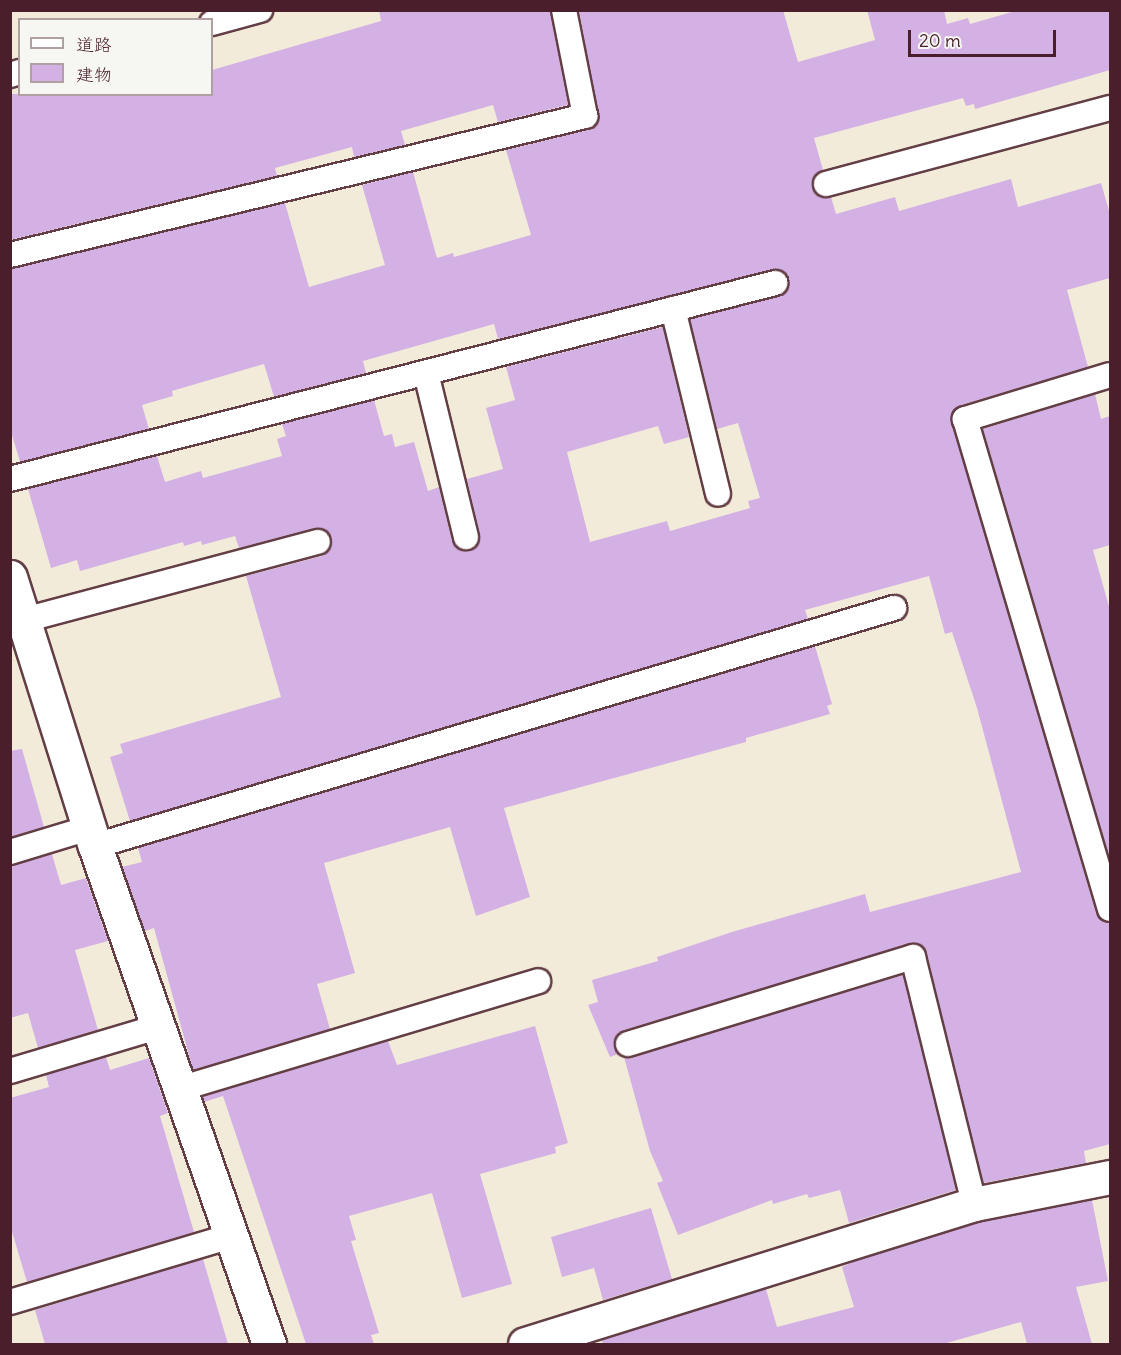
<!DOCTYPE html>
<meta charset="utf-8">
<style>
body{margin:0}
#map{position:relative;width:1121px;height:1355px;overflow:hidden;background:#f3ebda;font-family:Delius,"Klee One",sans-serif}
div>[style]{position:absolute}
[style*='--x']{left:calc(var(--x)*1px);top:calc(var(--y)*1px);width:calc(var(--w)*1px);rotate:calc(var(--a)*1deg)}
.building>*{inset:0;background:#d3b1e4}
.roads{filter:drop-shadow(2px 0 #633e45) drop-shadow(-2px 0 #633e45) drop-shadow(0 2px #633e45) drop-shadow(0 -2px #633e45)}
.lane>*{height:24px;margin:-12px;padding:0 12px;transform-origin:12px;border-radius:12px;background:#fff}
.street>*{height:33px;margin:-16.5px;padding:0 16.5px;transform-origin:16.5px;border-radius:16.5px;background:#fff}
span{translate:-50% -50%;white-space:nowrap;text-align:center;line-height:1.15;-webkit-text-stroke:5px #f6f6f2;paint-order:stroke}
.frame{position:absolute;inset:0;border:12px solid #4a1f2b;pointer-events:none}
.legend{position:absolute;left:18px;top:18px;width:195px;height:78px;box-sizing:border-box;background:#f6f6f2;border:2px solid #b1a0a2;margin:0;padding:8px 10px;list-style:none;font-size:18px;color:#4a1f2b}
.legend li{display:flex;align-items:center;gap:12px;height:30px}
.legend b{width:30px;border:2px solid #b1a0a2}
.scale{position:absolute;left:908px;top:30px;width:148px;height:27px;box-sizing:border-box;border:3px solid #4a1f2b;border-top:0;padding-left:8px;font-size:18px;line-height:21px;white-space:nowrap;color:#4a1f2b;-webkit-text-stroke:4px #f6f6f2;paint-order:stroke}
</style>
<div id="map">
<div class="building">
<div style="clip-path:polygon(379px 10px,550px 10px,568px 105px,498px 122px,493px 105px,401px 131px,405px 145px,354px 157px,352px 147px,275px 168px,277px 176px,10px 240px,10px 94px,212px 94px,212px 70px,381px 21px)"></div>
<div style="clip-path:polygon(579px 10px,783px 10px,798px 62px,875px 40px,867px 10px,944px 10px,947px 24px,968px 18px,970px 24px,1019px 10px,1110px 10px,1110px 70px,975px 109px,974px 104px,966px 106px,963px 98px,814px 138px,823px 170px,812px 181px,816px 194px,831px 197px,836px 214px,895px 197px,899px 211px,1011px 179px,1018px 207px,1101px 183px,1110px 214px,1110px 278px,1067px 290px,1088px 367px,961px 405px,951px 416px,1096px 913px,1110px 923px,1110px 1144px,1084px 1151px,1086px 1163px,983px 1183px,927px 954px,917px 943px,624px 1030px,614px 1040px,618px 1054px,610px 1057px,588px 1005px,598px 1002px,592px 980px,658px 961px,657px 957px,732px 932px,865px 894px,870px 912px,1021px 872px,977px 708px,952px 632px,945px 634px,929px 576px,805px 610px,808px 619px,130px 821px,110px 757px,123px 753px,120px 744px,281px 697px,246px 576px,322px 556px,332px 546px,332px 538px,328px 532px,315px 528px,239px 548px,235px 536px,202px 545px,201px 541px,184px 546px,183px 542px,80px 571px,77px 560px,51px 568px,28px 489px,157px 456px,165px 482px,201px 471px,203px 478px,282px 456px,277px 439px,286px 436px,282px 424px,374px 400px,384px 436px,392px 434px,395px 447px,414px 442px,428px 491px,439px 487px,452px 541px,461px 550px,470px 551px,476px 547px,480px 534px,467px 479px,503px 469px,486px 408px,515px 400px,506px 367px,663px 327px,689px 437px,664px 444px,658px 426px,567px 452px,590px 542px,667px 521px,670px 531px,750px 508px,748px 501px,760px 498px,738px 423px,717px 429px,690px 319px,784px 294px,789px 280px,778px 269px,498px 339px,494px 324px,363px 361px,366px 373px,274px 397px,264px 364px,172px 391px,173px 396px,142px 405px,149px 429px,20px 462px,10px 428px,10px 269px,285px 203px,309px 287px,385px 265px,362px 185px,413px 172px,437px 258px,453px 253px,454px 257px,531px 235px,506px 150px,588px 130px,599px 120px)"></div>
<div style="clip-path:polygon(1095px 394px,1101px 419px,1110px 416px,1110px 545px,1093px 550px,1110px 610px,1110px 860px,983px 429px)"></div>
<div style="clip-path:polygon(815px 646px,832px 704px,827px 706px,830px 714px,746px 738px,746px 742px,504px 808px,530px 897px,476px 916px,450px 827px,324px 863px,355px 973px,317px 984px,330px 1029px,193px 1070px,154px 928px,145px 931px,122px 867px,142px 862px,138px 848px)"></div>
<div style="clip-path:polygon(22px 749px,44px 827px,10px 837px,10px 751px)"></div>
<div style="clip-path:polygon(52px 854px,61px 885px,86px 878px,108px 941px,75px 950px,98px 1030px,38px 1048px,28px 1013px,10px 1018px,10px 866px)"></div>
<div style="clip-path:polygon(903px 975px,956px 1190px,849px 1223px,840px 1190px,809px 1198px,807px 1194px,773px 1204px,772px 1200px,678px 1235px,657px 1183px,663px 1181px,650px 1151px,624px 1057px)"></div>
<div style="clip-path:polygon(535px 1026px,568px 1143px,555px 1147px,556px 1153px,480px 1174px,512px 1284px,462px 1298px,432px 1193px,349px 1216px,356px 1240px,351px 1241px,379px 1333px,371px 1335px,374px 1344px,306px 1344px,223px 1096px,204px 1102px,202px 1097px,388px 1041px,397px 1065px)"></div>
<div style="clip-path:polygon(106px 1057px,110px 1070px,149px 1058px,168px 1113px,160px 1116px,194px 1232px,27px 1282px,10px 1225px,10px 1098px,49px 1087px,46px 1075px)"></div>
<div style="clip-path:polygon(1092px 1200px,1108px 1281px,1076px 1287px,1092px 1344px,1027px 1344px,1021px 1322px,943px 1344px,603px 1344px,602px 1340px,766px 1289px,777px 1327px,854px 1307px,842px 1267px,860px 1259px,979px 1222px)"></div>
<div style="clip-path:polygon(651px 1208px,672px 1279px,603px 1300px,594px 1268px,562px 1277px,551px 1237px)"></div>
<div style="clip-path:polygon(203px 1259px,228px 1344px,45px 1344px,35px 1310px)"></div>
</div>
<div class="roads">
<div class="lane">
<div style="--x:212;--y:23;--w:50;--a:-15.2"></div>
<div style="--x:10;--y:75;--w:10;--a:-17"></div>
<div style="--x:826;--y:184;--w:294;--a:-15"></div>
<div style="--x:10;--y:255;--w:592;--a:-13.59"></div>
<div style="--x:585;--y:116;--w:108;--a:-101.2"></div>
<div style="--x:673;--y:309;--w:190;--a:76.3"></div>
<div style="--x:426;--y:373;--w:169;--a:76.3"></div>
<div style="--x:1110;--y:375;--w:152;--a:163.1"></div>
<div style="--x:965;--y:419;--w:511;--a:73.52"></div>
<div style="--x:10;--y:479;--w:790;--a:-14.37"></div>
<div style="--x:24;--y:620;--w:304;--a:-14.9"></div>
<div style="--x:95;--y:846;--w:834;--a:-16.59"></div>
<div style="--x:10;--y:852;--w:83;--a:-16.9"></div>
<div style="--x:628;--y:1044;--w:298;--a:-17"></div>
<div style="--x:913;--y:957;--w:254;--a:76.1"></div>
<div style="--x:10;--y:1071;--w:154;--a:-16.6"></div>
<div style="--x:179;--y:1089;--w:375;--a:-16.7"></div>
<div style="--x:10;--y:1302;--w:231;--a:-16.6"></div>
</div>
<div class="street">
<div style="--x:10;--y:577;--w:282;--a:72.5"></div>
<div style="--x:95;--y:846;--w:528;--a:70.74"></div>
<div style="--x:525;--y:1344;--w:470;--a:-17.3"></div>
<div style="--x:974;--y:1204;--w:139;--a:-11.2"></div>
</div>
</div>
<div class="frame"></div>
<ul class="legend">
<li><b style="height:8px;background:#fff"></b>道路</li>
<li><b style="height:16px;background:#d3b1e4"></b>建物</li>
</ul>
<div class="scale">20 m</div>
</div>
